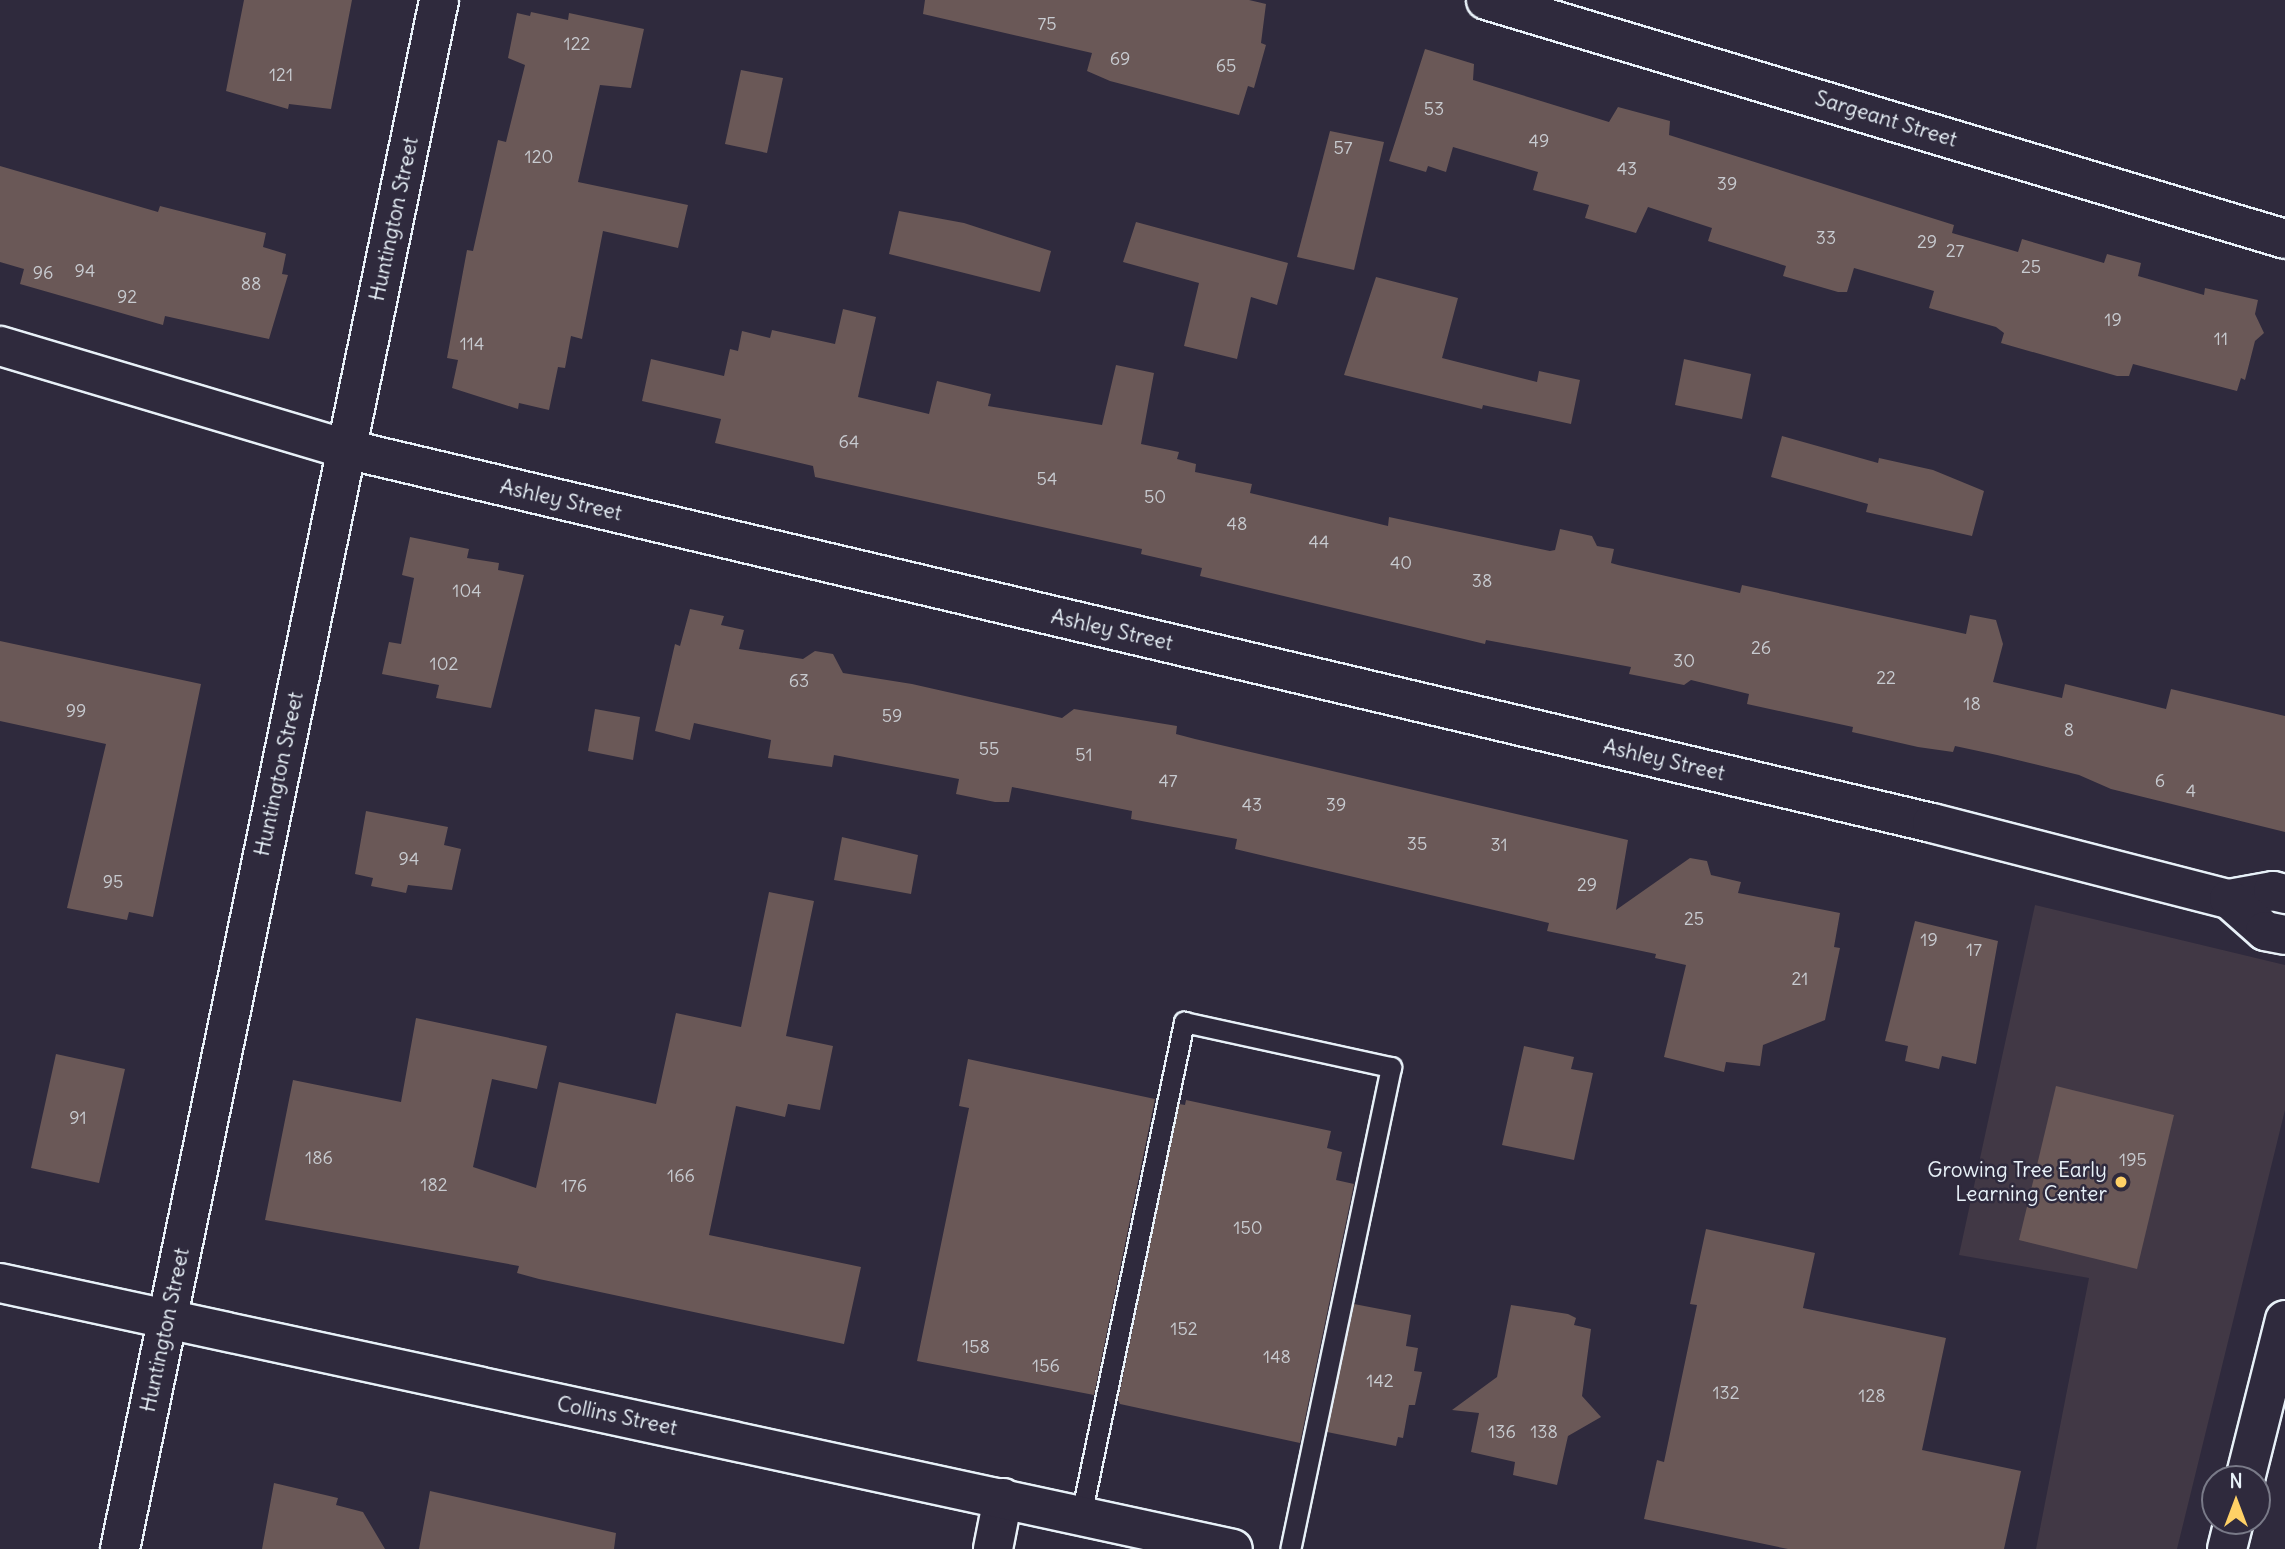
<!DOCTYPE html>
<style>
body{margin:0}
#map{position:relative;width:2285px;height:1549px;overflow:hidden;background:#2f2a3d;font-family:Delius,sans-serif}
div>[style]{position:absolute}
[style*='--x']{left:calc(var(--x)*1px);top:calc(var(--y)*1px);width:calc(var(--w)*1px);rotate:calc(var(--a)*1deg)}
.built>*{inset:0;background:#413845}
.building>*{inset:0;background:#6a5857}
.roads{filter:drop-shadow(2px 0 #e8f1f8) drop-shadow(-2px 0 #e8f1f8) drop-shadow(0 2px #e8f1f8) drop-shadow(0 -2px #e8f1f8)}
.lane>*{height:19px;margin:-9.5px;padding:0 9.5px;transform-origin:9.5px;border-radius:9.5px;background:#2f2a3d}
.street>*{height:38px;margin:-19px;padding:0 19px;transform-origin:19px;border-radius:19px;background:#2f2a3d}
.secondary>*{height:38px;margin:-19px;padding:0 19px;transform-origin:19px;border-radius:19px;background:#2f2a3d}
.dots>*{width:19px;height:19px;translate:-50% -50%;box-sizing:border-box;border:4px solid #2f2a3d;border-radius:50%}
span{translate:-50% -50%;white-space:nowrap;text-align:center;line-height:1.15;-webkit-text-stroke:5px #2f2a3d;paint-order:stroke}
.number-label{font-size:18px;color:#c8cbd0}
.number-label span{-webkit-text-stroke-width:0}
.street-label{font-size:21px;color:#e8f1f8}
.poi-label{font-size:21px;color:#e8f1f8}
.right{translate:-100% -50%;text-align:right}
.north{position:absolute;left:2201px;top:1465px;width:70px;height:70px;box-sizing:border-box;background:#2f2a3d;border:2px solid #797a88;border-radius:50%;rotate:0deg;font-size:19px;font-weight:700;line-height:28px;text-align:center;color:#e8f1f8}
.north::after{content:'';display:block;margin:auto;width:24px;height:32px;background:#ffd166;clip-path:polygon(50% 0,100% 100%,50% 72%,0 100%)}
</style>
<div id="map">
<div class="built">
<div style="clip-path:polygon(2035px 905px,2285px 965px,2285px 1110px,2177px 1549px,2036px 1549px,2089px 1278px,1959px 1255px)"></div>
</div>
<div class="building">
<div style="clip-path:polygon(244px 0,352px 0,331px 109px,289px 104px,288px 109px,226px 91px)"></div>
<div style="clip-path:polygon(925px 0,1249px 0,1266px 4px,1261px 43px,1266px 45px,1254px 88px,1248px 86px,1239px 115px,1110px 81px,1087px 71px,1092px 53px,923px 14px)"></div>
<div style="clip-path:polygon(531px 12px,568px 20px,569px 13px,644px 29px,631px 88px,600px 85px,578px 182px,688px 205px,678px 248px,603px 231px,582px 339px,571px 336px,565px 368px,558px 367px,549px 410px,519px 403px,518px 409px,452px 388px,458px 360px,447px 358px,467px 250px,473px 251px,498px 140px,506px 142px,525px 65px,508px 58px,517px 13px,530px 16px)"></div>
<div style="clip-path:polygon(1425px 49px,1474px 64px,1473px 80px,1609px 122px,1618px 107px,1670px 121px,1669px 135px,1954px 225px,1952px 233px,2018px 252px,2022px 239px,2104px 263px,2107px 254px,2141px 263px,2138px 276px,2204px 295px,2205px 288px,2258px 300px,2255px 314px,2264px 333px,2255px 341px,2245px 380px,2241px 378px,2237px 391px,2133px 364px,2129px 376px,2117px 376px,2001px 343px,2004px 333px,1996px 327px,1929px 308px,1934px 291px,1854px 268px,1847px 292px,1838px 292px,1783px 276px,1786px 266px,1708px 241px,1712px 228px,1648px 207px,1636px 233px,1585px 218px,1589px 205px,1533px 190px,1538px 172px,1453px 147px,1446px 172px,1428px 166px,1426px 172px,1389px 161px)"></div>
<div style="clip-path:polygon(741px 70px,783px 78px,767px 153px,725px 144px)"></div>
<div style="clip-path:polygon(1330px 131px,1384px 142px,1354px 270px,1297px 257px)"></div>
<div style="clip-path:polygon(0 166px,158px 212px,160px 206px,266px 233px,263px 247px,286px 254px,282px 274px,288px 275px,269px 339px,165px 316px,163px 325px,20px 284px,24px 269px,0 262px)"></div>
<div style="clip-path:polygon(899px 211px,964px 223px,1051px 251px,1040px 292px,889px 254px)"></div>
<div style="clip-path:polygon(1136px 222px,1288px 263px,1277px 305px,1251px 297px,1237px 359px,1184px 346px,1199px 283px,1123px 262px)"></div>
<div style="clip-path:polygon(1376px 277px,1458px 298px,1442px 358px,1537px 382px,1539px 371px,1580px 380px,1571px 424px,1483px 405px,1482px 409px,1344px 375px)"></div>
<div style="clip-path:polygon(843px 309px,876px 317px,858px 397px,929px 414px,937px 381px,991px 394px,988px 406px,1102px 425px,1116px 365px,1154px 373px,1141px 444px,1179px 452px,1177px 459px,1196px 464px,1195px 472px,1252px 484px,1250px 493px,1388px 526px,1389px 517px,1550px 551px,1555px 550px,1560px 529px,1592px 536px,1597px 546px,1614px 549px,1611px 563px,1618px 565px,1740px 593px,1742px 585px,1966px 634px,1970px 615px,1996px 620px,2003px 644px,1993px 682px,2062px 698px,2065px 684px,2166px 709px,2171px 689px,2285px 716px,2285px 832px,2111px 789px,2079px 775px,1997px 755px,1955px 746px,1953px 752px,1918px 747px,1852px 732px,1853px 727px,1747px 704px,1749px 694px,1691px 680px,1684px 685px,1629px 674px,1631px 667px,1486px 640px,1485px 644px,1200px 576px,1202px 568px,1141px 554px,1142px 549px,815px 477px,813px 466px,715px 443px,721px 419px,642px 401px,651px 359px,724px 376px,730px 349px,738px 351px,742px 331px,770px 338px,772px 330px,835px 344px)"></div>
<div style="clip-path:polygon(1684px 359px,1751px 374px,1742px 419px,1675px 405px)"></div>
<div style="clip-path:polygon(1782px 436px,1878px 463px,1879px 458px,1933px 470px,1984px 491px,1972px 536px,1866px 512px,1868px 504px,1771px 477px)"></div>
<div style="clip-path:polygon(410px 537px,469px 549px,467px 558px,499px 563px,498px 570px,524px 575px,491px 708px,436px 698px,439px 685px,382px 674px,389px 642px,401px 644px,414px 578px,402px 575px)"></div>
<div style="clip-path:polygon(690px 609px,724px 616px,721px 625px,744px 630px,739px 649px,803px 659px,815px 651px,833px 654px,843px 673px,912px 684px,1062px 718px,1074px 709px,1177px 726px,1176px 734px,1195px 739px,1628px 840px,1616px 910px,1690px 858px,1707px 861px,1711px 875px,1741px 882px,1738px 893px,1840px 913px,1834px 947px,1840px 948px,1825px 1020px,1763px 1045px,1760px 1066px,1726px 1062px,1724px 1072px,1664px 1057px,1686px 965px,1655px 958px,1656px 954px,1547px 931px,1549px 923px,1235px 849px,1237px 839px,1131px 819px,1132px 811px,1012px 787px,1009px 802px,995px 802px,956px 794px,959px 779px,834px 755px,832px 767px,768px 758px,771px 740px,694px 723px,690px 740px,655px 731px,675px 644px,680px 646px)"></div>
<div style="clip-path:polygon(0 641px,201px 684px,153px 917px,129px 912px,127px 920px,67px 908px,106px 744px,0 721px)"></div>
<div style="clip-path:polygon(595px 709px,640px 717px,633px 760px,588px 751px)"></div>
<div style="clip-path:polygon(366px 811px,448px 827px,444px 845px,461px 849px,452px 890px,408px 885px,406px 893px,371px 886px,373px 878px,355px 874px)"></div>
<div style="clip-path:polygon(842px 837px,918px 855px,911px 894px,834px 880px)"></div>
<div style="clip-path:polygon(769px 892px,814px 901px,786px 1036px,833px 1046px,820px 1110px,788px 1104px,785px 1117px,736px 1106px,709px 1235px,861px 1267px,844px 1344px,539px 1279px,517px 1273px,519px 1266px,265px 1220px,293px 1080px,401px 1102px,416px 1018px,547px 1046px,537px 1089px,492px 1079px,473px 1167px,536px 1188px,559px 1082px,656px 1104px,676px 1013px,741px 1027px)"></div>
<div style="clip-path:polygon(1915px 921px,1998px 941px,1976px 1064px,1942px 1056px,1939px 1069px,1905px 1061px,1908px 1046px,1885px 1041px)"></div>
<div style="clip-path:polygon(1524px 1046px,1574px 1057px,1571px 1069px,1593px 1073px,1574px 1160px,1502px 1145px)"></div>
<div style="clip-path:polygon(56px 1054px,125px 1069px,99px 1183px,31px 1168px)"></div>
<div style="clip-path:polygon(968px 1059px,1155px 1099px,1094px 1395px,917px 1361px,969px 1108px,959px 1106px)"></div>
<div style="clip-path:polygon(2056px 1086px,2174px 1115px,2137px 1269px,2019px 1240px)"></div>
<div style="clip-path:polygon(1186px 1100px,1331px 1131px,1327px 1148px,1342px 1152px,1336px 1180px,1354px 1184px,1300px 1443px,1120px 1404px,1118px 1400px,1179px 1104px,1185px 1105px)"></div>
<div style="clip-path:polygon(1706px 1229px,1815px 1253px,1803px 1308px,1946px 1338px,1922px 1450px,2021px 1471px,2004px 1549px,1788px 1549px,1644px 1519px,1657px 1460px,1664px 1462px,1697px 1305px,1690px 1304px)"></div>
<div style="clip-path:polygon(1354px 1304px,1411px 1315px,1406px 1346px,1418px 1348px,1414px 1371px,1422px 1372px,1415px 1405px,1409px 1405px,1403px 1438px,1398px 1437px,1396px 1446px,1327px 1432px)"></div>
<div style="clip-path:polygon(1511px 1305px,1568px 1314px,1576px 1318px,1574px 1325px,1591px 1329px,1582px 1396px,1601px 1417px,1568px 1436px,1557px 1485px,1513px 1475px,1515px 1462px,1471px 1452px,1479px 1413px,1452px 1410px,1497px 1377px)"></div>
<div style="clip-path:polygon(274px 1483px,338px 1498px,336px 1505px,363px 1512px,385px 1549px,262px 1549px)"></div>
<div style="clip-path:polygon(430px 1491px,616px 1533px,614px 1549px,419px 1549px)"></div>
</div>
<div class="roads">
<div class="lane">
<div style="--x:1081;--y:1515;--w:504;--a:-78.2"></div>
<div style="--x:1184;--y:1022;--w:212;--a:12.3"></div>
<div style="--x:1391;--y:1067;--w:492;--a:101.8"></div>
</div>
<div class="street">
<div style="--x:1486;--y:0;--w:834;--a:16.65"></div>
<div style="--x:0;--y:346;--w:361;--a:16.6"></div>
<div style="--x:346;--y:449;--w:1630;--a:13.27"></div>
<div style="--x:1932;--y:823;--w:307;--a:14.4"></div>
<div style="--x:2229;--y:899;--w:45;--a:-10.3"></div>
<div style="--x:2273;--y:891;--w:12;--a:14"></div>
<div style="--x:2229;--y:899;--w:48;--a:41.6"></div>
<div style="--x:2265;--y:931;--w:20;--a:11"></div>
<div style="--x:120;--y:1549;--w:1582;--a:-78.36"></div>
<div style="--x:993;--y:1549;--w:52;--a:-78.9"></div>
</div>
<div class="secondary">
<div style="--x:0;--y:1283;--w:1261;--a:12.17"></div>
<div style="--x:2245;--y:1479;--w:164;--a:-75.9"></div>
<div style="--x:2227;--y:1549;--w:29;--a:-76"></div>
</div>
</div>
<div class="dots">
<div style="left:2121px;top:1182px;background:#ffd166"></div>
</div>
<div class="number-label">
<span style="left:1047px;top:24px">75</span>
<span style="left:577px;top:44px">122</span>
<span style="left:1120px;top:59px">69</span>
<span style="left:1226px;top:66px">65</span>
<span style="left:281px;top:75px">121</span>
<span style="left:1434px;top:109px">53</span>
<span style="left:1539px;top:141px">49</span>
<span style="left:1343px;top:148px">57</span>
<span style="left:539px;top:157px">120</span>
<span style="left:1627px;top:169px">43</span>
<span style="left:1727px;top:184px">39</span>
<span style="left:1826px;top:238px">33</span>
<span style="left:1927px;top:242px">29</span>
<span style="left:1955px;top:251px">27</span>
<span style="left:2031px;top:267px">25</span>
<span style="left:85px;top:271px">94</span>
<span style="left:43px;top:273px">96</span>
<span style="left:251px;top:284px">88</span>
<span style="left:127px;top:297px">92</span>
<span style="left:2113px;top:320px">19</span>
<span style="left:2221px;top:339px">11</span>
<span style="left:472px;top:344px">114</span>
<span style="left:849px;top:442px">64</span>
<span style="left:1047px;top:479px">54</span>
<span style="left:1155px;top:497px">50</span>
<span style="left:1237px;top:524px">48</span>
<span style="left:1319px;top:542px">44</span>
<span style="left:1401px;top:563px">40</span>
<span style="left:1482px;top:581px">38</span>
<span style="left:467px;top:591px">104</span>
<span style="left:1761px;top:648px">26</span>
<span style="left:1684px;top:661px">30</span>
<span style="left:444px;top:664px">102</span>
<span style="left:1886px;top:678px">22</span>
<span style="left:799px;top:681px">63</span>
<span style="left:1972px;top:704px">18</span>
<span style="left:76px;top:711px">99</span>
<span style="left:892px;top:716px">59</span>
<span style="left:2069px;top:730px">8</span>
<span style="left:989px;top:749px">55</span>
<span style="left:1084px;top:755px">51</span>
<span style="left:1168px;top:781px">47</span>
<span style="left:2160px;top:781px">6</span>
<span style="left:2191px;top:791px">4</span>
<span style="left:1252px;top:805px">43</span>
<span style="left:1336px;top:805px">39</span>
<span style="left:1417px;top:844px">35</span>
<span style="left:1499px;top:845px">31</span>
<span style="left:409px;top:859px">94</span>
<span style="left:113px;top:882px">95</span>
<span style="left:1587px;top:885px">29</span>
<span style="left:1694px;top:919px">25</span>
<span style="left:1929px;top:940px">19</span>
<span style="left:1974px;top:950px">17</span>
<span style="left:1800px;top:979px">21</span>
<span style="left:78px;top:1118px">91</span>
<span style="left:319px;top:1158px">186</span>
<span style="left:2133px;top:1160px">195</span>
<span style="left:681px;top:1176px">166</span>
<span style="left:434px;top:1185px">182</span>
<span style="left:574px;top:1186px">176</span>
<span style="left:1248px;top:1228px">150</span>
<span style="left:1184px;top:1329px">152</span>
<span style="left:976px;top:1347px">158</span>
<span style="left:1277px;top:1357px">148</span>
<span style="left:1046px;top:1366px">156</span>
<span style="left:1380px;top:1381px">142</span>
<span style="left:1726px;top:1393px">132</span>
<span style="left:1872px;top:1396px">128</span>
<span style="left:1502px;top:1432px">136</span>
<span style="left:1544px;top:1432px">138</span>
</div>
<div class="street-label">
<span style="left:1886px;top:119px;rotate:17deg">Sargeant Street</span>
<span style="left:394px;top:219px;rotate:-78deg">Huntington Street</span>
<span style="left:561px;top:500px;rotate:13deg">Ashley Street</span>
<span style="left:1112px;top:630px;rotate:13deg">Ashley Street</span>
<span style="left:1664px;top:760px;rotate:13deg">Ashley Street</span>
<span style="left:279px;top:774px;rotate:-78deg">Huntington Street</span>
<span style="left:165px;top:1330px;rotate:-78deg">Huntington Street</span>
<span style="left:617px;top:1416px;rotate:12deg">Collins Street</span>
</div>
<div class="poi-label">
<span class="right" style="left:2107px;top:1182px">Growing Tree Early<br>Learning Center</span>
</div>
<div class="north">N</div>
</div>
